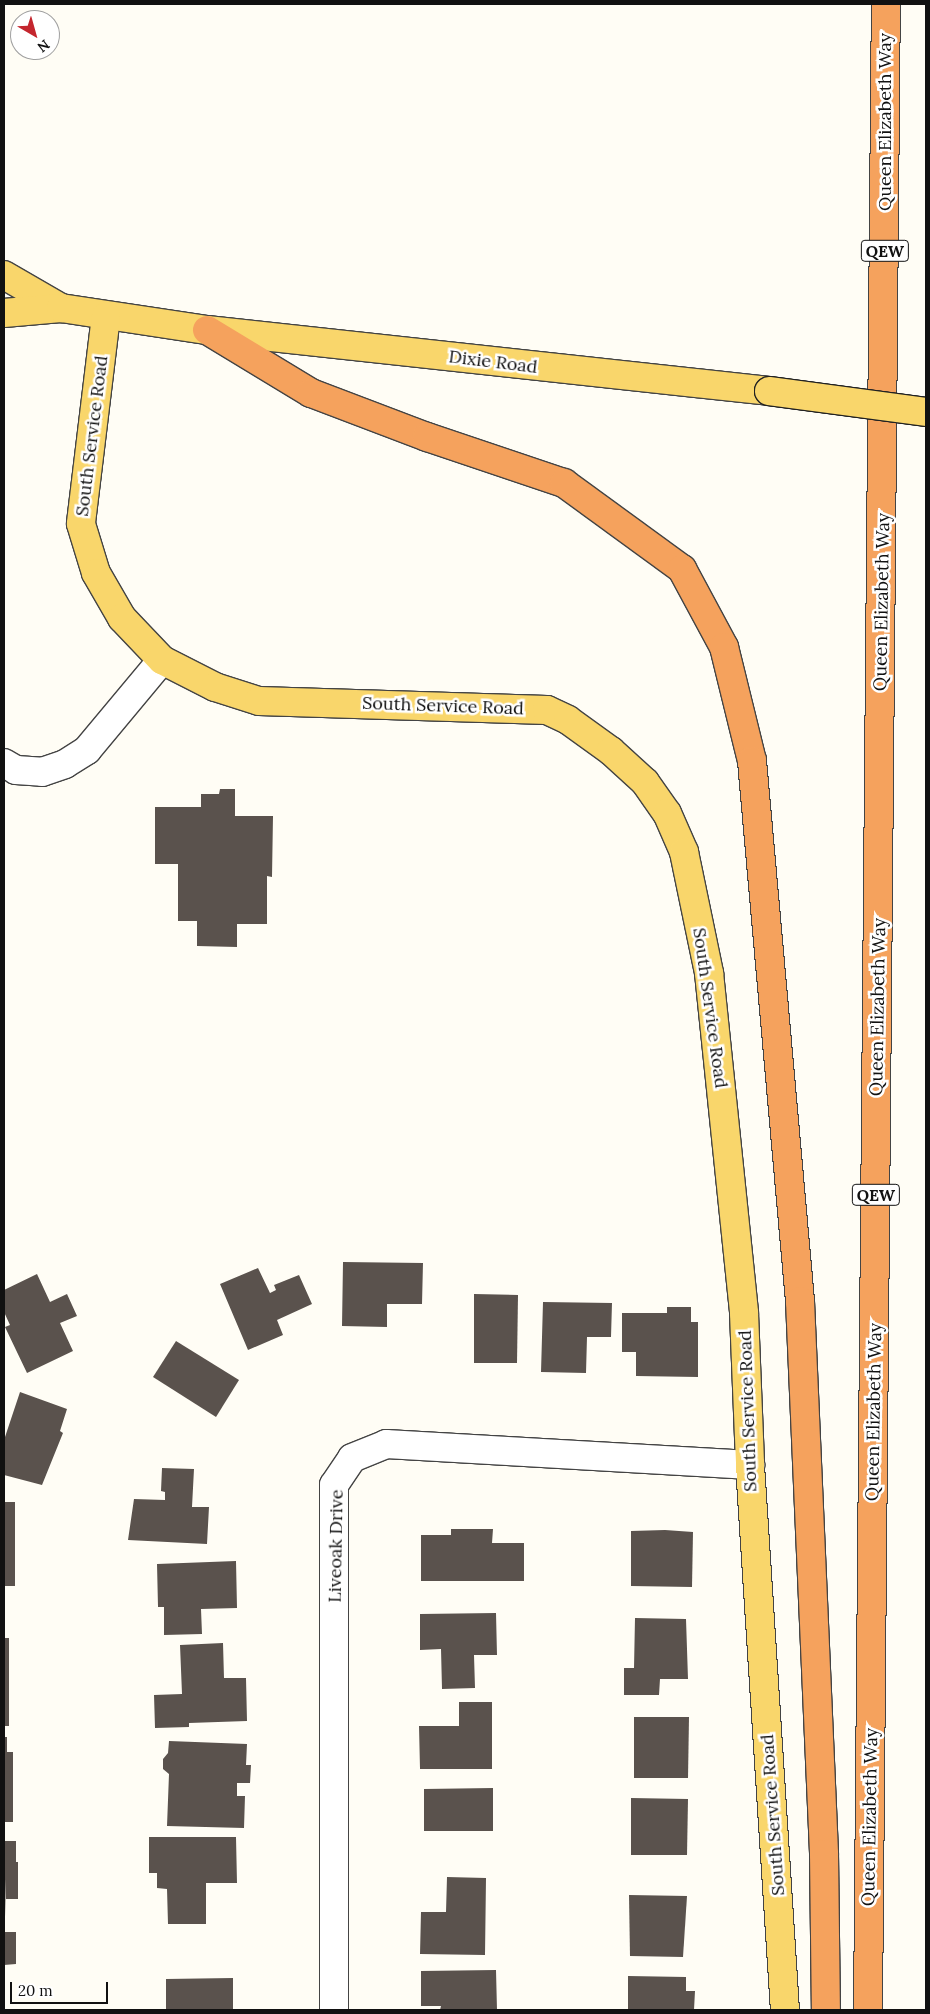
<!DOCTYPE html>
<style>
body{margin:0}
#map{position:relative;width:930px;height:2014px;overflow:hidden;background:#fffdf5;font-family:Lora,serif}
div>[style]{position:absolute}
[style*='--x']{left:calc(var(--x)*1px);top:calc(var(--y)*1px);width:calc(var(--w)*1px);rotate:calc(var(--a)*1deg)}
.building>*{inset:0;background:#5a524d}
.roads{filter:drop-shadow(1px 0 #444) drop-shadow(-1px 0 #444) drop-shadow(0 1px #444) drop-shadow(0 -1px #444)}
.minor>*{height:28px;margin:-14px;padding:0 14px;transform-origin:14px;border-radius:14px;background:#fff}
.major>*{height:28px;margin:-14px;padding:0 14px;transform-origin:14px;border-radius:14px;background:#f9d66b}
.highway>*{height:28px;margin:-14px;padding:0 14px;transform-origin:14px;border-radius:14px;background:#f5a25d}
.bridges{filter:drop-shadow(1px 0 #222) drop-shadow(-1px 0 #222) drop-shadow(0 1px #222) drop-shadow(0 -1px #222)}
.major-bridge>*{height:28px;margin:-14px;padding:0 14px;transform-origin:14px;border-radius:14px;background:#f9d66b}
span{translate:-50% -50%;white-space:nowrap;text-align:center;line-height:1.15;-webkit-text-stroke:5px #fff;paint-order:stroke}
.shield-label span{padding:1px 4px;background:#fff;border:1px solid;border-radius:4px;-webkit-text-stroke-width:0}
.shield-label{font-size:16px;color:#111;font-weight:700}
.street-label{font-size:18px;color:#111}
.frame{position:absolute;inset:0;border:5px solid #111;pointer-events:none}
.north{position:absolute;left:10px;top:10px;width:50px;height:50px;box-sizing:border-box;background:#fff;border:1px solid #a0a0a0;border-radius:50%;rotate:142deg;font-size:14px;font-weight:700;line-height:20px;text-align:center;color:#111}
.north::after{content:'';display:block;margin:auto;width:18px;height:22px;background:#c4262e;clip-path:polygon(50% 0,100% 100%,50% 72%,0 100%)}
.scale{position:absolute;left:10px;top:1982px;width:98px;height:22px;box-sizing:border-box;border:2px solid #111;border-top:0;padding-left:6px;font-size:15px;line-height:18px;white-space:nowrap;color:#111;-webkit-text-stroke:4px #fff;paint-order:stroke}
</style>
<div id="map">
<div class="building">
<div style="clip-path:polygon(220px 789px,235px 789px,235px 816px,273px 816px,272px 877px,267px 876px,267px 924px,237px 924px,237px 947px,197px 946px,197px 921px,178px 921px,178px 864px,155px 864px,155px 807px,201px 807px,201px 794px,219px 794px)"></div>
<div style="clip-path:polygon(343px 1262px,423px 1263px,422px 1304px,387px 1304px,387px 1327px,342px 1326px)"></div>
<div style="clip-path:polygon(258px 1268px,270px 1293px,276px 1290px,274px 1285px,299px 1275px,312px 1304px,277px 1320px,283px 1335px,248px 1350px,220px 1284px)"></div>
<div style="clip-path:polygon(37px 1274px,50px 1302px,67px 1294px,77px 1316px,60px 1323px,73px 1351px,27px 1373px,5px 1327px,10px 1325px,4px 1312px,4px 1290px)"></div>
<div style="clip-path:polygon(474px 1294px,518px 1295px,517px 1363px,474px 1363px)"></div>
<div style="clip-path:polygon(543px 1302px,612px 1303px,611px 1337px,587px 1337px,586px 1373px,541px 1372px)"></div>
<div style="clip-path:polygon(667px 1307px,691px 1307px,691px 1322px,698px 1322px,698px 1377px,636px 1376px,636px 1352px,622px 1352px,622px 1313px,667px 1313px)"></div>
<div style="clip-path:polygon(176px 1341px,239px 1380px,216px 1417px,153px 1377px)"></div>
<div style="clip-path:polygon(20px 1392px,67px 1409px,60px 1431px,63px 1433px,42px 1485px,4px 1475px,4px 1440px)"></div>
<div style="clip-path:polygon(162px 1468px,194px 1469px,192px 1507px,209px 1507px,207px 1544px,128px 1540px,134px 1499px,165px 1500px,165px 1492px,161px 1491px)"></div>
<div style="clip-path:polygon(4px 1502px,15px 1502px,15px 1586px,4px 1586px)"></div>
<div style="clip-path:polygon(451px 1529px,493px 1529px,492px 1543px,524px 1543px,524px 1581px,421px 1581px,421px 1535px,451px 1535px)"></div>
<div style="clip-path:polygon(665px 1530px,693px 1532px,692px 1587px,631px 1586px,631px 1531px)"></div>
<div style="clip-path:polygon(236px 1561px,237px 1608px,201px 1609px,202px 1634px,164px 1635px,164px 1607px,158px 1607px,157px 1564px)"></div>
<div style="clip-path:polygon(496px 1613px,497px 1655px,474px 1655px,475px 1688px,442px 1689px,441px 1649px,420px 1650px,420px 1614px)"></div>
<div style="clip-path:polygon(635px 1618px,686px 1619px,688px 1679px,660px 1679px,659px 1695px,624px 1695px,624px 1668px,634px 1668px)"></div>
<div style="clip-path:polygon(4px 1638px,9px 1638px,9px 1726px,4px 1726px)"></div>
<div style="clip-path:polygon(223px 1643px,224px 1678px,246px 1678px,247px 1721px,189px 1723px,189px 1727px,155px 1728px,154px 1695px,182px 1694px,180px 1645px)"></div>
<div style="clip-path:polygon(459px 1702px,492px 1702px,492px 1769px,420px 1769px,419px 1726px,459px 1726px)"></div>
<div style="clip-path:polygon(634px 1717px,689px 1717px,688px 1778px,634px 1778px)"></div>
<div style="clip-path:polygon(4px 1737px,7px 1737px,7px 1752px,13px 1752px,13px 1822px,4px 1822px)"></div>
<div style="clip-path:polygon(169px 1741px,247px 1744px,246px 1765px,251px 1765px,250px 1783px,237px 1783px,237px 1796px,245px 1796px,244px 1828px,167px 1826px,169px 1774px,163px 1769px,163px 1759px,168px 1753px)"></div>
<div style="clip-path:polygon(493px 1788px,493px 1831px,424px 1831px,424px 1789px)"></div>
<div style="clip-path:polygon(631px 1798px,688px 1799px,687px 1855px,631px 1855px)"></div>
<div style="clip-path:polygon(149px 1837px,236px 1837px,237px 1883px,206px 1883px,206px 1924px,168px 1924px,167px 1889px,157px 1888px,157px 1873px,149px 1873px)"></div>
<div style="clip-path:polygon(4px 1841px,16px 1841px,16px 1862px,18px 1862px,18px 1899px,6px 1899px,6px 1917px)"></div>
<div style="clip-path:polygon(447px 1877px,486px 1878px,485px 1955px,420px 1954px,421px 1912px,446px 1912px)"></div>
<div style="clip-path:polygon(629px 1895px,687px 1896px,683px 1957px,630px 1956px)"></div>
<div style="clip-path:polygon(4px 1932px,16px 1932px,16px 1964px,4px 1965px)"></div>
<div style="clip-path:polygon(496px 1970px,497px 2010px,440px 2010px,441px 2006px,421px 2006px,421px 1971px)"></div>
<div style="clip-path:polygon(628px 1976px,686px 1977px,686px 1991px,695px 1991px,694px 2010px,628px 2010px)"></div>
<div style="clip-path:polygon(233px 1978px,233px 2010px,166px 2010px,166px 1979px)"></div>
</div>
<div class="roads">
<div class="minor">
<div style="--x:4;--y:763;--w:14;--a:30"></div>
<div style="--x:16;--y:770;--w:26;--a:4"></div>
<div style="--x:42;--y:772;--w:24;--a:-19"></div>
<div style="--x:65;--y:764;--w:26;--a:-32"></div>
<div style="--x:87;--y:750;--w:117;--a:-50.2"></div>
<div style="--x:334;--y:2010;--w:525;--a:-90"></div>
<div style="--x:334;--y:1485;--w:32;--a:-56"></div>
<div style="--x:352;--y:1458;--w:37;--a:-22"></div>
<div style="--x:386;--y:1444;--w:365;--a:3.3"></div>
</div>
<div class="major">
<div style="--x:4;--y:275;--w:66;--a:30.1"></div>
<div style="--x:4;--y:313;--w:57;--a:-5"></div>
<div style="--x:61;--y:308;--w:148;--a:8.6"></div>
<div style="--x:207;--y:330;--w:565;--a:6.19"></div>
<div style="--x:106;--y:316;--w:209;--a:96.9"></div>
<div style="--x:81;--y:524;--w:51;--a:73"></div>
<div style="--x:96;--y:573;--w:52;--a:60"></div>
<div style="--x:122;--y:618;--w:58;--a:46.4"></div>
<div style="--x:162;--y:660;--w:59;--a:27"></div>
<div style="--x:215;--y:687;--w:46;--a:17.7"></div>
<div style="--x:259;--y:701;--w:288;--a:1.8"></div>
<div style="--x:547;--y:710;--w:23;--a:25"></div>
<div style="--x:568;--y:720;--w:53;--a:35.8"></div>
<div style="--x:611;--y:751;--w:46;--a:42.4"></div>
<div style="--x:645;--y:782;--w:38;--a:55"></div>
<div style="--x:667;--y:813;--w:43;--a:66.4"></div>
<div style="--x:684;--y:852;--w:124;--a:78.3"></div>
<div style="--x:709;--y:973;--w:342;--a:84.1"></div>
<div style="--x:744;--y:1313;--w:152;--a:87.7"></div>
<div style="--x:750;--y:1465;--w:546;--a:86.33"></div>
</div>
<div class="highway">
<div style="--x:207;--y:330;--w:122;--a:31.2"></div>
<div style="--x:311;--y:393;--w:124;--a:20.8"></div>
<div style="--x:427;--y:437;--w:145;--a:18.6"></div>
<div style="--x:564;--y:483;--w:146;--a:36.1"></div>
<div style="--x:682;--y:569;--w:89;--a:61.7"></div>
<div style="--x:724;--y:647;--w:117;--a:76.2"></div>
<div style="--x:752;--y:761;--w:542;--a:84.92"></div>
<div style="--x:800;--y:1301;--w:554;--a:87.51"></div>
<div style="--x:824;--y:1854;--w:156;--a:89.3"></div>
<div style="--x:868;--y:2010;--w:2006;--a:-89.49"></div>
</div>
</div>
<div class="bridges">
<div class="major-bridge">
<div style="--x:769;--y:391;--w:158;--a:7.6"></div>
</div>
</div>
<div class="shield-label">
<span style="left:885px;top:251px">QEW</span>
<span style="left:876px;top:1195px">QEW</span>
</div>
<div class="street-label">
<span style="left:885px;top:122px;rotate:-90deg">Queen Elizabeth Way</span>
<span style="left:493px;top:362px;rotate:7deg">Dixie Road</span>
<span style="left:92px;top:436px;rotate:-83deg">South Service Road</span>
<span style="left:882px;top:602px;rotate:-89deg">Queen Elizabeth Way</span>
<span style="left:443px;top:706px;rotate:2deg">South Service Road</span>
<span style="left:878px;top:1007px;rotate:-89deg">Queen Elizabeth Way</span>
<span style="left:710px;top:1008px;rotate:82deg">South Service Road</span>
<span style="left:748px;top:1411px;rotate:-92deg">South Service Road</span>
<span style="left:874px;top:1412px;rotate:-89deg">Queen Elizabeth Way</span>
<span style="left:336px;top:1546px;rotate:-89deg">Liveoak Drive</span>
<span style="left:773px;top:1815px;rotate:-94deg">South Service Road</span>
<span style="left:870px;top:1817px;rotate:-89deg">Queen Elizabeth Way</span>
</div>
<div class="frame"></div>
<div class="north">N</div>
<div class="scale">20 m</div>
</div>
